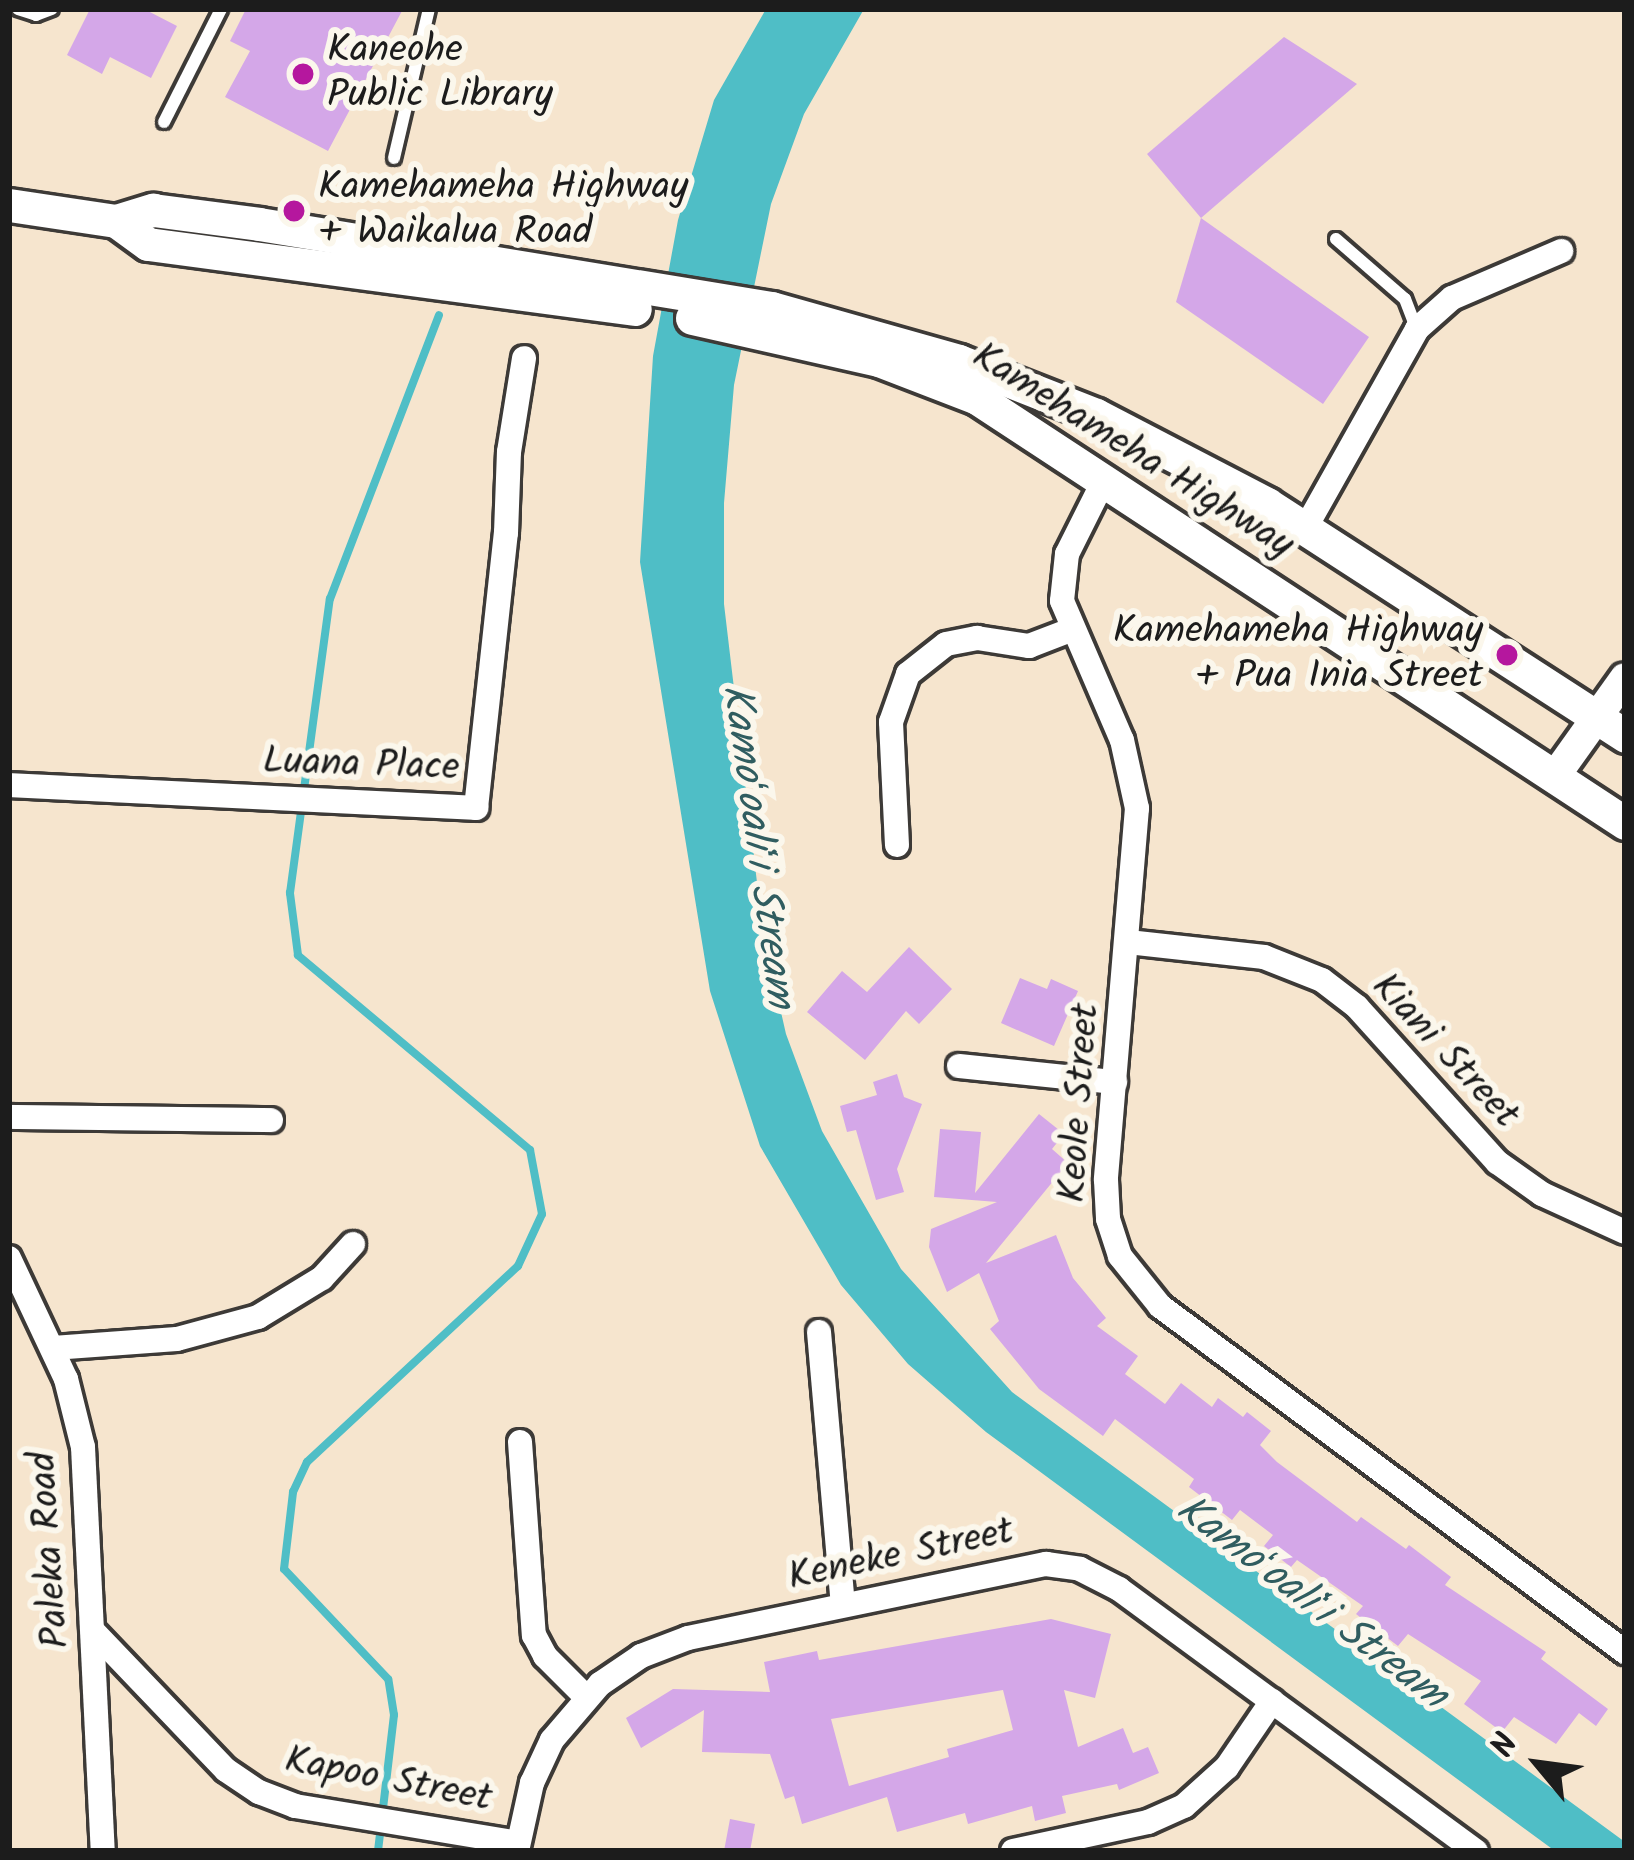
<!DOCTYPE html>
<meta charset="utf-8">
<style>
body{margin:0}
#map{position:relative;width:1634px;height:1860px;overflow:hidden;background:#f6e5ce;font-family:Kalam,sans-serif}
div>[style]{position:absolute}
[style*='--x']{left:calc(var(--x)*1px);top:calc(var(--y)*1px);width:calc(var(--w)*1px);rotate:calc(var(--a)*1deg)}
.water>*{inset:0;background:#4fbec6}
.stream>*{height:8px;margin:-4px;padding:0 4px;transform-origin:4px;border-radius:4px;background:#4fbec6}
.building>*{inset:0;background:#d4a7e8}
.roads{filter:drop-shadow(3px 0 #3d3a37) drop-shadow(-3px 0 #3d3a37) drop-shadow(0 3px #3d3a37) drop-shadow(0 -3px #3d3a37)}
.service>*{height:12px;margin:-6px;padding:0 6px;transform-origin:6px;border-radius:6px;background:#fff}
.minor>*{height:24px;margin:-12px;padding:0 12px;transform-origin:12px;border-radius:12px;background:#fff}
.tertiary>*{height:30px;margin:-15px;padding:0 15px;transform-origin:15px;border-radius:15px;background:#fff}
.secondary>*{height:33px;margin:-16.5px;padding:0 16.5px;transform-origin:16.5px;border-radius:16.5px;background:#fff}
.dots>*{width:33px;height:33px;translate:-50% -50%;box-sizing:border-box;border:6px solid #fbf7ec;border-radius:50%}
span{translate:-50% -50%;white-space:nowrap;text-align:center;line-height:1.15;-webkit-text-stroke:12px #fbf7ec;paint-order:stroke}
.poi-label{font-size:39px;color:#1c1c1c}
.left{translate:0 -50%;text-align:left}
.right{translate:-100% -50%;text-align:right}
.street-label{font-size:39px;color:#1c1c1c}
.water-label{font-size:42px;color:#305d60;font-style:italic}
.frame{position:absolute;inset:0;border:12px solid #1c1c1c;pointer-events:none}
.north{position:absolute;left:1478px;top:1704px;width:120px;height:120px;-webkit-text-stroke:9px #fbf7ec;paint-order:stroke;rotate:299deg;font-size:33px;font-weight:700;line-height:48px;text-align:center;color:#1c1c1c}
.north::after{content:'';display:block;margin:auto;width:42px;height:54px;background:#1c1c1c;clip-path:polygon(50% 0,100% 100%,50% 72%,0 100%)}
</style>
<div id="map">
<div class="water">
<div style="clip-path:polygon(766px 9px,864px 9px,804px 114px,771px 204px,734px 385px,724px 503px,724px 604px,763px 933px,786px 1034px,822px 1131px,901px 1269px,1012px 1392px,1625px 1842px,1625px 1851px,1555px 1851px,986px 1432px,908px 1364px,841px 1285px,760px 1146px,710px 991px,640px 562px,653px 356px,678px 220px,714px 100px)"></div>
</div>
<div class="stream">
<div style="--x:378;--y:1851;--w:137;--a:-83.3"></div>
<div style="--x:394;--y:1715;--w:36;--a:-99"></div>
<div style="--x:388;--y:1679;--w:151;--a:-133.4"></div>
<div style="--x:284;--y:1569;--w:78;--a:-83.3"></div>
<div style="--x:293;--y:1492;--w:33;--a:-65"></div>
<div style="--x:307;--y:1462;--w:288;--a:-42.9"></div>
<div style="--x:518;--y:1266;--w:57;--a:-65.2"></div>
<div style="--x:542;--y:1214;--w:65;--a:-100.6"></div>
<div style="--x:530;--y:1150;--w:303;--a:-140"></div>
<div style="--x:298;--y:955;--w:63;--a:-97.4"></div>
<div style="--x:290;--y:893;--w:297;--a:-82.3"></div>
<div style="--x:330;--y:599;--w:304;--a:-69"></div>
</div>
<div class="building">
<div style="clip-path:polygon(90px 9px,144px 9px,177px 26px,151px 78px,110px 57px,102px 74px,67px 55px)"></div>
<div style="clip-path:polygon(246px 9px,403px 9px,328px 151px,225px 97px,250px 51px,230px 41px)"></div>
<div style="clip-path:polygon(1284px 37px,1357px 84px,1201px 218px,1147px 154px)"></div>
<div style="clip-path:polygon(1201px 218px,1369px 337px,1323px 404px,1176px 302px)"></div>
<div style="clip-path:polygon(909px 947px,952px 989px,919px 1024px,906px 1011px,865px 1060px,807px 1012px,842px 971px,867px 992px)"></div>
<div style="clip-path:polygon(1020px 978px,1047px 989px,1051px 979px,1078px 991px,1054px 1046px,1001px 1023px)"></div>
<div style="clip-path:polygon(897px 1074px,904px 1097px,922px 1104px,897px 1169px,904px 1192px,876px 1200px,856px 1130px,847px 1132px,840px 1106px,877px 1095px,873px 1082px)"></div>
<div style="clip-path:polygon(1039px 1114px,1064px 1134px,1052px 1149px,1068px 1163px,986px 1263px,1056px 1235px,1073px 1278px,1106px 1318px,1097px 1326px,1138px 1356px,1125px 1374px,1165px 1404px,1181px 1383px,1212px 1407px,1218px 1398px,1243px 1417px,1247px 1412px,1271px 1431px,1260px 1445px,1277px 1462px,1357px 1522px,1361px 1517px,1406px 1549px,1409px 1545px,1451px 1577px,1445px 1585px,1546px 1652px,1541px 1659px,1608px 1709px,1596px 1726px,1579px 1713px,1556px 1744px,1514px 1717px,1502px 1732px,1464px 1704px,1481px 1681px,1408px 1634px,1398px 1646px,1356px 1614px,1363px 1606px,1297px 1560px,1291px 1567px,1264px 1546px,1273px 1535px,1240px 1510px,1232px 1520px,1189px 1487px,1194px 1479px,1115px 1419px,1103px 1436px,1039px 1389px,990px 1329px,999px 1321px,979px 1273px,947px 1292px,929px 1247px,931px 1229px,997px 1202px,934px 1197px,940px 1129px,981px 1132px,975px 1193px)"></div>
<div style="clip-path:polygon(evenodd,1051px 1619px,1111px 1634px,1095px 1698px,1064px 1690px,1078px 1747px,1123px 1728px,1133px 1753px,1148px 1747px,1159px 1773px,1119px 1790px,1117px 1784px,1062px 1796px,1066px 1813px,1035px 1821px,1032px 1806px,968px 1824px,965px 1813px,897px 1832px,887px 1797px,802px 1824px,794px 1796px,785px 1799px,770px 1754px,702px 1752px,704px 1710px,641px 1748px,626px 1718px,673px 1689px,770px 1692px,764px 1662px,817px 1651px,819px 1660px,1051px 1619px,1003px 1690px,1013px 1730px,947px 1749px,949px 1757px,849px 1786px,831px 1719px,1003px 1690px)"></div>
<div style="clip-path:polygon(730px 1819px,755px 1824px,750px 1851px,724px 1851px)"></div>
</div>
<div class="roads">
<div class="service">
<div style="--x:18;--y:9;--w:19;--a:18"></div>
<div style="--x:36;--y:15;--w:17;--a:-21"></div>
<div style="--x:164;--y:122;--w:127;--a:-63.2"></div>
<div style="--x:394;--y:158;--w:153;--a:-76.8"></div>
<div style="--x:1336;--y:239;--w:91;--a:41"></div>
<div style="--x:1405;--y:299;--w:30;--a:69"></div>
</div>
<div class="minor">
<div style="--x:1105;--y:478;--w:85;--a:116.6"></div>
<div style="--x:1067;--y:554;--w:47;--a:96.1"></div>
<div style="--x:1062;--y:601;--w:151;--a:66.7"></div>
<div style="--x:1122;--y:740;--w:70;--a:77.6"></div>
<div style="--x:1137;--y:808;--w:373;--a:94.8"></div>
<div style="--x:1106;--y:1180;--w:39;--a:87"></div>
<div style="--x:1108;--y:1219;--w:39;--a:72"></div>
<div style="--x:1120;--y:1256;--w:64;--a:51.3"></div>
<div style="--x:1160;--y:1306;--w:580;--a:36.65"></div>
<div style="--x:1306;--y:527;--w:227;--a:-60.7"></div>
<div style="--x:1417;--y:329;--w:47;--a:-41.5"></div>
<div style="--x:1452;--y:298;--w:119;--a:-23.3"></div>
<div style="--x:9;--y:785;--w:468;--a:2.8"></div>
<div style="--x:476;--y:808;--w:277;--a:-83.8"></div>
<div style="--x:506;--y:533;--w:81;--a:-87.9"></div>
<div style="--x:509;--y:452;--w:95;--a:-80.9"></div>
<div style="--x:897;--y:845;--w:123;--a:-92.8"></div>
<div style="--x:891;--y:722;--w:51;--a:-70.5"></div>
<div style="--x:908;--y:674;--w:48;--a:-38.3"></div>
<div style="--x:946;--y:644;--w:32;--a:-11"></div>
<div style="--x:977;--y:638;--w:53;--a:8.7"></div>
<div style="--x:1029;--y:646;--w:47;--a:-21.1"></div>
<div style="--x:1128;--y:942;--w:137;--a:6.3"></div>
<div style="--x:1264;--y:957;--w:62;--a:21.6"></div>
<div style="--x:1322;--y:980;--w:44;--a:37.6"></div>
<div style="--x:1357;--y:1007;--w:209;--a:47.9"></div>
<div style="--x:1497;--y:1162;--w:55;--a:35.4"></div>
<div style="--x:1542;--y:1194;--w:91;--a:24.6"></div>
<div style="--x:959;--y:1066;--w:157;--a:5.9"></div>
<div style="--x:9;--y:1117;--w:262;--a:0.7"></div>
<div style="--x:9;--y:1258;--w:134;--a:64.8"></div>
<div style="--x:66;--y:1379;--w:70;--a:76"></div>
<div style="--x:83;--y:1447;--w:404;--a:87.2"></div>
<div style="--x:819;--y:1332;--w:274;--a:85"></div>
<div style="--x:53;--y:1348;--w:124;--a:-4.2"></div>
<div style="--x:177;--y:1339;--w:84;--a:-15.2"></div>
<div style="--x:258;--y:1317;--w:75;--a:-31.4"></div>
<div style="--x:322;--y:1278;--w:46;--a:-47.6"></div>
<div style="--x:520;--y:1442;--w:194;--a:85.9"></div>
<div style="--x:534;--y:1635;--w:24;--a:62"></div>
<div style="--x:545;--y:1656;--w:58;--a:45"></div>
<div style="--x:93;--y:1631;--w:192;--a:46.3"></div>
<div style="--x:226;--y:1770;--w:40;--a:34"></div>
<div style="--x:259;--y:1792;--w:39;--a:21"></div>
<div style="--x:295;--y:1806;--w:226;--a:9.4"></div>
<div style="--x:517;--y:1851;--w:70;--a:-77.6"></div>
<div style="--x:532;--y:1783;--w:47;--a:-65.1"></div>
<div style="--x:552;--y:1740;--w:74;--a:-49.4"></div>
<div style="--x:600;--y:1684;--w:50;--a:-34.3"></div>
<div style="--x:641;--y:1656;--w:50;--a:-21"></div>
<div style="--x:688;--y:1638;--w:366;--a:-11.7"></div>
<div style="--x:1046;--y:1564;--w:34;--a:8"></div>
<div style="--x:1080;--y:1569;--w:44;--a:27.1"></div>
<div style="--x:1119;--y:1589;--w:443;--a:36.3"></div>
<div style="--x:1013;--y:1851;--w:138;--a:-12.1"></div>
<div style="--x:1148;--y:1822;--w:39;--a:-24"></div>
<div style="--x:1184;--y:1806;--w:58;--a:-42.2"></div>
<div style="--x:1227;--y:1767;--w:80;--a:-55.7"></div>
</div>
<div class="tertiary">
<div style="--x:1555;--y:776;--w:120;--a:-54.5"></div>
</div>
<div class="secondary">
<div style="--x:9;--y:205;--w:108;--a:8.5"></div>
<div style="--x:116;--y:221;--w:39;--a:-17"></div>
<div style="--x:153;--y:210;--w:107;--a:7.5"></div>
<div style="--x:259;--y:224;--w:519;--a:9.32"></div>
<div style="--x:771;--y:308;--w:195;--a:15.7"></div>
<div style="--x:959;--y:361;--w:147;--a:21.5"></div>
<div style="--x:1096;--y:415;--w:193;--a:27.5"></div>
<div style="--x:1267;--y:504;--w:427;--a:32.9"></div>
<div style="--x:116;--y:221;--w:39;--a:36"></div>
<div style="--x:148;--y:244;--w:491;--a:7.6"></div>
<div style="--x:692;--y:318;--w:192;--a:12.7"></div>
<div style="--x:879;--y:360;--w:105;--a:21.2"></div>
<div style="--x:977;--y:398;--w:775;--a:33.26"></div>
</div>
</div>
<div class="dots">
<div style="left:303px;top:74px;background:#b5179e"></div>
<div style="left:294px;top:211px;background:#b5179e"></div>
<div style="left:1507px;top:655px;background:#b5179e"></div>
</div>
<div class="poi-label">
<span class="left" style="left:327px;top:74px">Kaneohe<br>Public Library</span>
<span class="left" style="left:318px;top:211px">Kamehameha Highway<br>+ Waikalua Road</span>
<span class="right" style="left:1483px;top:655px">Kamehameha Highway<br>+ Pua Inia Street</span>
</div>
<div class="street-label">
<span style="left:1132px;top:452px;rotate:32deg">Kamehameha Highway</span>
<span style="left:361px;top:766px;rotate:2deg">Luana Place</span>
<span style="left:1444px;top:1052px;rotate:47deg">Kiani Street</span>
<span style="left:1081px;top:1103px;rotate:-86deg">Keole Street</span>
<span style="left:51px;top:1550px;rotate:-94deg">Paleka Road</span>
<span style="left:901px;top:1556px;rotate:-12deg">Keneke Street</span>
<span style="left:388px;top:1781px;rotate:11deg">Kapoo Street</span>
</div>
<div class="water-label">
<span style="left:757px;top:846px;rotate:82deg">Kamoʻoaliʻi Stream</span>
<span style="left:1311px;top:1603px;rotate:37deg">Kamoʻoaliʻi Stream</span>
</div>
<div class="frame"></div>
<div class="north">N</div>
</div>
